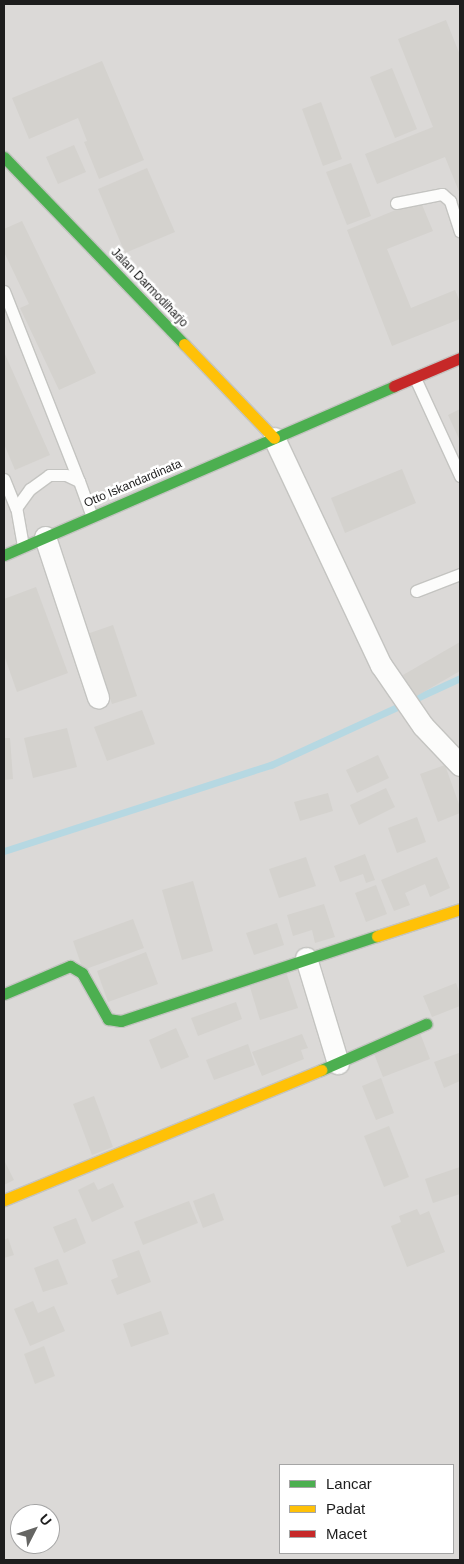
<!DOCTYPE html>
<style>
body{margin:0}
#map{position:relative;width:464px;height:1564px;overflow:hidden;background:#eceae5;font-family:Arial,sans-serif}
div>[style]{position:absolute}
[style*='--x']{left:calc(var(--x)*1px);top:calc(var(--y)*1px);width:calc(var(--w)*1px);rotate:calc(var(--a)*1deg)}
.residential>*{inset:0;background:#dbd9d7}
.stream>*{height:7px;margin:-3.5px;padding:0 3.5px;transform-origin:3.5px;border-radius:3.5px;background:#b6d8e2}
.building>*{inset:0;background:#d4d2ce}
.roads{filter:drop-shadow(1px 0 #c4c4c1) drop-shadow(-1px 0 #c4c4c1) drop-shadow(0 1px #c4c4c1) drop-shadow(0 -1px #c4c4c1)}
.lane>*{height:11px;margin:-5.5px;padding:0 5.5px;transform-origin:5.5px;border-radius:5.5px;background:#fcfcfb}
.street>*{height:21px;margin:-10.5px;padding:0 10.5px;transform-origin:10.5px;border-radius:10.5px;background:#fcfcfb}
.fast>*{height:11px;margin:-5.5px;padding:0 5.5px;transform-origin:5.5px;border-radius:5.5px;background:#4caf50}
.slow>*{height:11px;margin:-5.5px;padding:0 5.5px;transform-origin:5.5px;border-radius:5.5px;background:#ffc107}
.jam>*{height:11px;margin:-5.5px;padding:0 5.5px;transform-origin:5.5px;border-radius:5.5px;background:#c62828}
span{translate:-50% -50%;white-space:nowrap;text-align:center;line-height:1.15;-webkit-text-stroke:5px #fff;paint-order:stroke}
.street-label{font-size:12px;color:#1d1d1d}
.frame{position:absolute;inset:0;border:5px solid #1d1d1d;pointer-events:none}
.legend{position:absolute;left:279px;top:1464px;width:175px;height:90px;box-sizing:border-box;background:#fff;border:1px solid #a5a5a5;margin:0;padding:6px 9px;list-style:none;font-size:15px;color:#1d1d1d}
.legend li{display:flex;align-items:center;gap:10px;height:25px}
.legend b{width:25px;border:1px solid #a5a5a5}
.north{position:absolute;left:10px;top:1504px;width:50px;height:50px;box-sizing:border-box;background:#fff;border:1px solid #a5a5a5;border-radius:50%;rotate:49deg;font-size:14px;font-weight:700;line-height:20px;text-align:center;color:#1d1d1d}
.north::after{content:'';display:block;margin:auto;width:18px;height:22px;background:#656563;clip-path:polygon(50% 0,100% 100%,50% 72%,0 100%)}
</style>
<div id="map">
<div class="residential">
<div style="clip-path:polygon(evenodd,4px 4px,460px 4px,460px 1560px,4px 1560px,4px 4px,280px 1465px,453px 1465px,453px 1553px,280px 1553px,280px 1465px,4px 4px,20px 1514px,50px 1514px,50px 1544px,20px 1544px,20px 1514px)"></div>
</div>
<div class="stream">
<div style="--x:4;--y:851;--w:281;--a:-17.9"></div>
<div style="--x:271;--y:765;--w:208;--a:-24.7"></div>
</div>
<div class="building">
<div style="clip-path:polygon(446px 20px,460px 55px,460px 194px,445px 157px,377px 184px,365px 154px,433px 127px,398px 39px)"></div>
<div style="clip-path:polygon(102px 61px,144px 160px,99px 179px,84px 142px,87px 141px,78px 118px,29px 139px,12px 98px)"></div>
<div style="clip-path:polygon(392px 68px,417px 129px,395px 138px,370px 77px)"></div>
<div style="clip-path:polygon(321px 102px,342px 159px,323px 166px,302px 109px)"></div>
<div style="clip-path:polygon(74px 145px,86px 172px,58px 184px,46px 157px)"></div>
<div style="clip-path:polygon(351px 163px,371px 216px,347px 225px,326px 172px)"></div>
<div style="clip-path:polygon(147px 168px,175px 232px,125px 253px,98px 189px)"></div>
<div style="clip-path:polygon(420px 200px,433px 231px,387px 249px,411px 308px,455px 290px,460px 302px,460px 319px,392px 346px,347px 230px)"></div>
<div style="clip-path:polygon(22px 221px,96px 373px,59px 390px,20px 308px,29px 304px,4px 252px,4px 229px)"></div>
<div style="clip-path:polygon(4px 352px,50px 455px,15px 470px,4px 444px)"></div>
<div style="clip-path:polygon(460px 409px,460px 441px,448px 415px)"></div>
<div style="clip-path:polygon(402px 469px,416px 503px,345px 533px,331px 498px)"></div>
<div style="clip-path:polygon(36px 587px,68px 673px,17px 692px,4px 655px,4px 599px)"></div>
<div style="clip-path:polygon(113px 625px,137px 696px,112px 704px,87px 634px)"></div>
<div style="clip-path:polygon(460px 642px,460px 671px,415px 697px,403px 675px)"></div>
<div style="clip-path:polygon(142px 710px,155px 744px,107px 761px,94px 727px)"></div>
<div style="clip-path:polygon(67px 728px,77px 767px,33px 778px,24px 738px)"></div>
<div style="clip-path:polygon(4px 738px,10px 738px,13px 779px,4px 780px)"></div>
<div style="clip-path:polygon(378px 755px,389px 778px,357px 793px,346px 770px)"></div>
<div style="clip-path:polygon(445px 765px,460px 807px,460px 813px,438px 822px,420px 774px)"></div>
<div style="clip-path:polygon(386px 788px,395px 807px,359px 825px,350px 805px)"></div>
<div style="clip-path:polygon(328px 793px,333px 811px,300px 821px,294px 802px)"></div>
<div style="clip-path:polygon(417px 817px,426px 842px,397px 853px,388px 828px)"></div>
<div style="clip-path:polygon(365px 854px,375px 880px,366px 883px,363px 874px,340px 882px,334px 866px)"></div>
<div style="clip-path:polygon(306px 857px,316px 886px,279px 898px,269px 869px)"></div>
<div style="clip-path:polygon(437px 857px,450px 888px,430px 897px,425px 884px,405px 893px,410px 905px,394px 911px,381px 880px)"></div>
<div style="clip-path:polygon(193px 881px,213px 951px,182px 960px,162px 890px)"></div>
<div style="clip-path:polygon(376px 885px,387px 914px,366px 922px,355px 893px)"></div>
<div style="clip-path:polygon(324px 904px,335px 937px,315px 943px,312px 930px,293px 936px,287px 915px)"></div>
<div style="clip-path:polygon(133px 919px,144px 948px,83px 970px,73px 941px)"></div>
<div style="clip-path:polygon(277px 923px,284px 945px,254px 955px,246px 933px)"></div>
<div style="clip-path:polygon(146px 952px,158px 984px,108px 1002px,97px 971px)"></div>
<div style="clip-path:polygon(286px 972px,298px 1008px,260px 1020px,249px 984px)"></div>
<div style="clip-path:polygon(456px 983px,460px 994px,460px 1006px,432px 1017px,423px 996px)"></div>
<div style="clip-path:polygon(236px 1002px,242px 1019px,198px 1036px,191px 1018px)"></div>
<div style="clip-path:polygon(176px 1028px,189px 1057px,161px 1069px,149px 1040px)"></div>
<div style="clip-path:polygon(420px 1033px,430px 1059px,383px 1077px,373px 1051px)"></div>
<div style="clip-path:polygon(302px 1034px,308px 1048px,301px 1050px,304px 1059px,262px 1076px,252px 1052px)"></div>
<div style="clip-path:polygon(248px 1044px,255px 1065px,214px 1080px,206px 1060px)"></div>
<div style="clip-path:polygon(459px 1053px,460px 1081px,444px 1088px,434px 1062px)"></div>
<div style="clip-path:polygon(381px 1078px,394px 1113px,376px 1120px,362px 1086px)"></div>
<div style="clip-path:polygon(94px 1096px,113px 1147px,92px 1155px,73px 1104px)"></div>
<div style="clip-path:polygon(389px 1126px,409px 1177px,384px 1187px,364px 1136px)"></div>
<div style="clip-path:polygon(4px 1160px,14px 1180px,4px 1185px)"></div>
<div style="clip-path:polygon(460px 1167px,460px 1194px,433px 1203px,425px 1179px)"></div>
<div style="clip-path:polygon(94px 1182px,98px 1190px,113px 1183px,124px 1207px,92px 1222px,78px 1190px)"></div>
<div style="clip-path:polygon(214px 1193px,224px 1220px,203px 1228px,193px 1201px)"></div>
<div style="clip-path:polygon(189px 1201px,198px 1223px,143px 1245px,134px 1222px)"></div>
<div style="clip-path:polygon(417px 1209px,420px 1215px,429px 1211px,445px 1252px,407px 1267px,391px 1226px,401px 1222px,399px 1216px)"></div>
<div style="clip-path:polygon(76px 1218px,86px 1243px,64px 1253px,53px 1227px)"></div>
<div style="clip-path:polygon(8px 1238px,14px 1255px,4px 1258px,4px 1240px)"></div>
<div style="clip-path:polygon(139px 1250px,151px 1282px,117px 1295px,111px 1280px,118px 1277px,112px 1260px)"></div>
<div style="clip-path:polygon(58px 1259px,68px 1284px,43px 1292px,34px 1268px)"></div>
<div style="clip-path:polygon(33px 1301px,38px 1313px,54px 1306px,65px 1331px,30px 1346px,14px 1309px)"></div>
<div style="clip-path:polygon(161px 1311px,169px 1334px,131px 1347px,123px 1324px)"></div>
<div style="clip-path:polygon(44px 1346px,55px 1376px,35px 1384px,24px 1354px)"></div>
</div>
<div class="roads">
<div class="lane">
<div style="--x:396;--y:203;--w:47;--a:-11.1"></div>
<div style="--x:442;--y:194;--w:11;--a:41"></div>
<div style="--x:450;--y:201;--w:32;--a:72"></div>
<div style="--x:4;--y:291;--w:204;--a:68.5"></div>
<div style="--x:415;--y:378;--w:108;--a:65.3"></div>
<div style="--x:4;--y:479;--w:31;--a:68"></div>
<div style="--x:23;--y:546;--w:39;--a:-100"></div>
<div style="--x:16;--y:508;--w:24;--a:-54"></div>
<div style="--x:30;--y:489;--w:24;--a:-36"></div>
<div style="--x:49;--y:475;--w:17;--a:0"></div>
<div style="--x:66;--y:475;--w:14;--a:25"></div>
<div style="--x:79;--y:481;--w:37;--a:70"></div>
<div style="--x:416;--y:591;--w:47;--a:-21.1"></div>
</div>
<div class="street">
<div style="--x:274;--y:438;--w:251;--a:64.8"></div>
<div style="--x:381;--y:665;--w:74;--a:55.5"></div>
<div style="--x:423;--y:726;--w:54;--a:46.5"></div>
<div style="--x:45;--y:537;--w:169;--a:71.7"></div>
<div style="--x:306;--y:958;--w:110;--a:73.1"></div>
</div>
<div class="fast">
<div style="--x:4;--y:157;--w:260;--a:46.1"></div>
<div style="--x:4;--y:555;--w:425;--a:-23.4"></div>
<div style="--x:4;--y:994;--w:72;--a:-23"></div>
<div style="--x:70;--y:966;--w:14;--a:30"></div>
<div style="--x:82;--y:973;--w:53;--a:60.5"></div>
<div style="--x:108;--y:1019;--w:13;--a:9"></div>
<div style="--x:121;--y:1021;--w:270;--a:-18.4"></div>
<div style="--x:321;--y:1070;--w:115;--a:-23.7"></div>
</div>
<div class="slow">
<div style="--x:184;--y:344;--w:130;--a:46.2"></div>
<div style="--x:377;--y:936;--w:87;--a:-18"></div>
<div style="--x:4;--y:1200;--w:343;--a:-22.3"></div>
</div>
<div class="jam">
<div style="--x:394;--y:386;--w:72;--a:-23"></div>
</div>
</div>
<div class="street-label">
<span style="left:149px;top:288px;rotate:46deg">Jalan Darmodiharjo</span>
<span style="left:133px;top:484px;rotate:-23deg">Otto Iskandardinata</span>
</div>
<div class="frame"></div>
<ul class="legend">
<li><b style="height:6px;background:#4caf50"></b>Lancar</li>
<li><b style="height:6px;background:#ffc107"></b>Padat</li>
<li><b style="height:6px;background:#c62828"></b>Macet</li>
</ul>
<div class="north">U</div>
</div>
